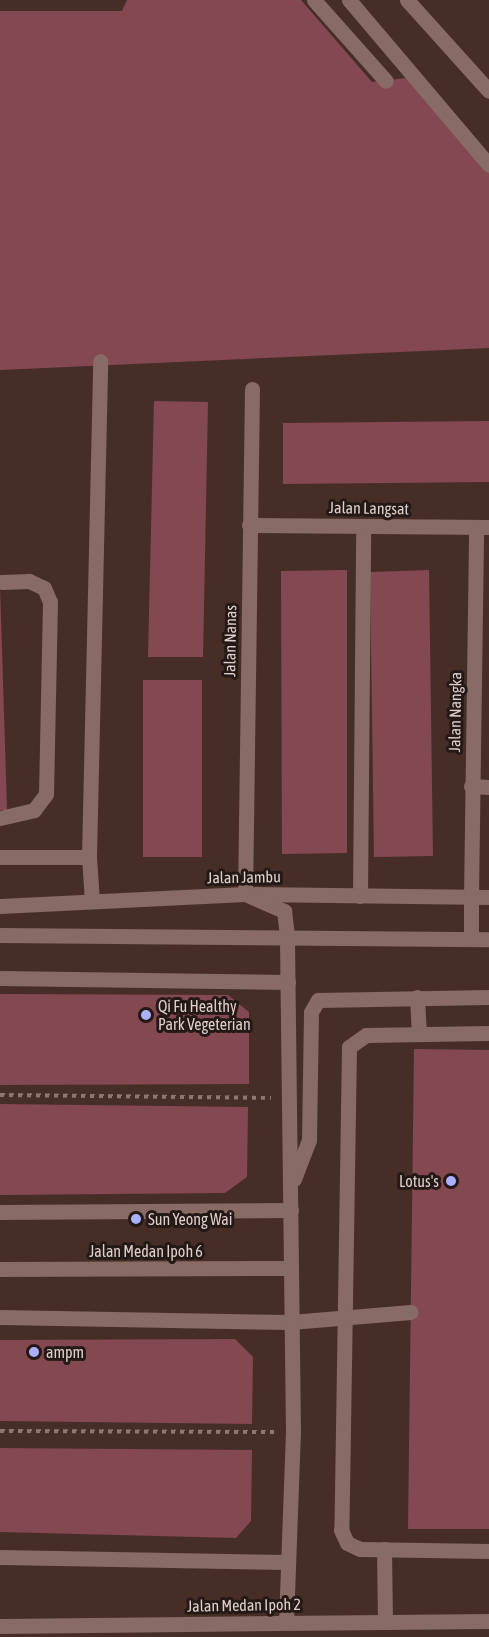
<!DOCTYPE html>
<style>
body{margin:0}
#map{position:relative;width:489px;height:1637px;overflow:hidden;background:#462e27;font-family:"Asap Condensed",sans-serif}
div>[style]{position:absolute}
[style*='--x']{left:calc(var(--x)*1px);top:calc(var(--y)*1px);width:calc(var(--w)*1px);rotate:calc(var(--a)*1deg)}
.building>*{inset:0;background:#844850}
.path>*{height:4px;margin-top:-2px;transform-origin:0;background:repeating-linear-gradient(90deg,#8c7771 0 4.5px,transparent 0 9px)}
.lane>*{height:15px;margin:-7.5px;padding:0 7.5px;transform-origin:7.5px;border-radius:7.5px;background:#876b64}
.street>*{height:15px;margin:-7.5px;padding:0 7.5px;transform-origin:7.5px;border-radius:7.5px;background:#876b64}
.secondary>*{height:15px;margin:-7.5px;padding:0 7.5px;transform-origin:7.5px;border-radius:7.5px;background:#876b64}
.dots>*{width:16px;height:16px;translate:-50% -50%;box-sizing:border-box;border:3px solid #241916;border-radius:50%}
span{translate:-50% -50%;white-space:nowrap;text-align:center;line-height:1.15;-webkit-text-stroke:6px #241916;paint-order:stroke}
.street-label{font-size:16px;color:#dfcfca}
.poi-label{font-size:16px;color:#dfcfca}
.left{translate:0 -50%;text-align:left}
.right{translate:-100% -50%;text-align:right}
</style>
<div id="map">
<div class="building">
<div style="clip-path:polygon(127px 0,301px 0,372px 82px,415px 77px,489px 162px,489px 348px,0 370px,0 11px,122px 11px)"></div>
<div style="clip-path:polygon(154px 401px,208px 402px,203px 657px,148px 657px)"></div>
<div style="clip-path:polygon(489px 421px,489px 482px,283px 484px,283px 423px)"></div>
<div style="clip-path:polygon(347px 570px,347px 853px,282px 854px,281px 571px)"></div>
<div style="clip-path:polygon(429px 570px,433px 856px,374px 857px,370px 572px)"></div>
<div style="clip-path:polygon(0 586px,7px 810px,0 810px)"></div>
<div style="clip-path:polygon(143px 680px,202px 680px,202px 857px,143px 857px)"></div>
<div style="clip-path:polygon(0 994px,228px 995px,249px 1012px,249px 1084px,0 1085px)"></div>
<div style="clip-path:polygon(414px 1049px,489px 1050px,489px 1529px,408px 1529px)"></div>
<div style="clip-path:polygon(0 1104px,248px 1107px,247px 1177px,225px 1193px,0 1195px)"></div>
<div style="clip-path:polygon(235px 1339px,253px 1357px,252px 1424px,0 1421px,0 1340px)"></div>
<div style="clip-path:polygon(0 1448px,252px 1450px,251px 1521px,236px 1538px,0 1532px)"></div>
</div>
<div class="path">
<div style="--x:0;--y:1095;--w:271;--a:0.6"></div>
<div style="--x:0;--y:1431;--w:274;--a:0.2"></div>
</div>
<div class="lane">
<div style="--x:314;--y:0;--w:108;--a:48.4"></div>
<div style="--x:349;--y:0;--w:216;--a:49.7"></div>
<div style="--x:407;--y:0;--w:122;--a:48"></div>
<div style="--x:471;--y:786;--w:18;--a:3"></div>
<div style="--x:0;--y:818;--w:35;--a:-13"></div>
<div style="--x:34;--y:810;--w:20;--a:-53"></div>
<div style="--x:46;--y:794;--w:192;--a:-88.8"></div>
<div style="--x:50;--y:602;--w:15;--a:-113"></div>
<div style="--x:44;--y:588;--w:17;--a:-155"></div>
<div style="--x:29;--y:581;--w:27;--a:178"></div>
<div style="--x:0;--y:857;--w:89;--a:0"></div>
<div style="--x:360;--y:896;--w:370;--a:-89.5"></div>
<div style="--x:92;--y:901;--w:44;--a:-93.9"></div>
<div style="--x:89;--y:857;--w:496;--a:-88.7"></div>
<div style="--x:417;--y:997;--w:37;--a:87"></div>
<div style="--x:489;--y:1033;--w:123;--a:179.1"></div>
<div style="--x:366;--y:1035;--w:21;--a:145"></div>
<div style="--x:349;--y:1047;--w:483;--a:90.9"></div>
<div style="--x:341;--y:1530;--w:14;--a:65"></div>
<div style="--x:347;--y:1543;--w:14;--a:25"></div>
<div style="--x:360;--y:1549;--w:129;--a:0.9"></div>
<div style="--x:0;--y:1317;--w:291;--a:1"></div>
<div style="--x:291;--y:1322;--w:120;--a:-4.8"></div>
<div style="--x:384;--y:1549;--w:73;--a:89.2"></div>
<div style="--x:0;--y:1557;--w:288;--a:1"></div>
</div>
<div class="street">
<div style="--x:252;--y:389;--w:505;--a:90.79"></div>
<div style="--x:245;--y:894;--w:244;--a:0.7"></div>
<div style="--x:249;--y:525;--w:240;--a:0.5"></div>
<div style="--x:471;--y:897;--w:370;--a:-89.2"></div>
<div style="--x:0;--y:978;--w:288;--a:0.8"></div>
<div style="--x:294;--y:1179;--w:42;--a:-69"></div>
<div style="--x:309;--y:1140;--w:128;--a:-89.1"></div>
<div style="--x:311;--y:1012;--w:14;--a:-60"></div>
<div style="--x:318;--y:1000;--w:171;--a:-1"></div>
<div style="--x:0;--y:1212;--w:291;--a:-0.4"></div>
<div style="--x:0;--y:1269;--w:291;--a:-0.2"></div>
<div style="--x:286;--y:1622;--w:190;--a:-87.9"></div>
<div style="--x:293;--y:1432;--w:496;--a:-90.7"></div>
<div style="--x:0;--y:1626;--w:489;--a:-0.6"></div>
</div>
<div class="secondary">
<div style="--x:0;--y:906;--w:245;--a:-2.8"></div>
<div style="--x:245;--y:894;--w:43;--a:23.6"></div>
<div style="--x:284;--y:911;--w:25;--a:83"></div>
<div style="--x:0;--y:935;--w:489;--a:0.5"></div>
<div style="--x:471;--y:939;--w:42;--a:-90"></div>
</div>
<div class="dots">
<div style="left:146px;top:1015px;background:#aab0fb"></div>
<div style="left:451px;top:1181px;background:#aab0fb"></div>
<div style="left:136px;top:1219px;background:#aab0fb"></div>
<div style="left:34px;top:1352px;background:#aab0fb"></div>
</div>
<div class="street-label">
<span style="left:369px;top:508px;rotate:1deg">Jalan Langsat</span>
<span style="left:230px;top:641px;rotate:-89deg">Jalan Nanas</span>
<span style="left:455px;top:712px;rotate:-89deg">Jalan Nangka</span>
<span style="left:244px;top:877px;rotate:-1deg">Jalan Jambu</span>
<span style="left:146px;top:1251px">Jalan Medan Ipoh 6</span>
<span style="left:244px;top:1605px;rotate:-1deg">Jalan Medan Ipoh 2</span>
</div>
<div class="poi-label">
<span class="left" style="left:158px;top:1015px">Qi Fu Healthy<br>Park Vegeterian</span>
<span class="right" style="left:439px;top:1181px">Lotus's</span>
<span class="left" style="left:148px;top:1219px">Sun Yeong Wai</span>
<span class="left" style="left:46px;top:1352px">ampm</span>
</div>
</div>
